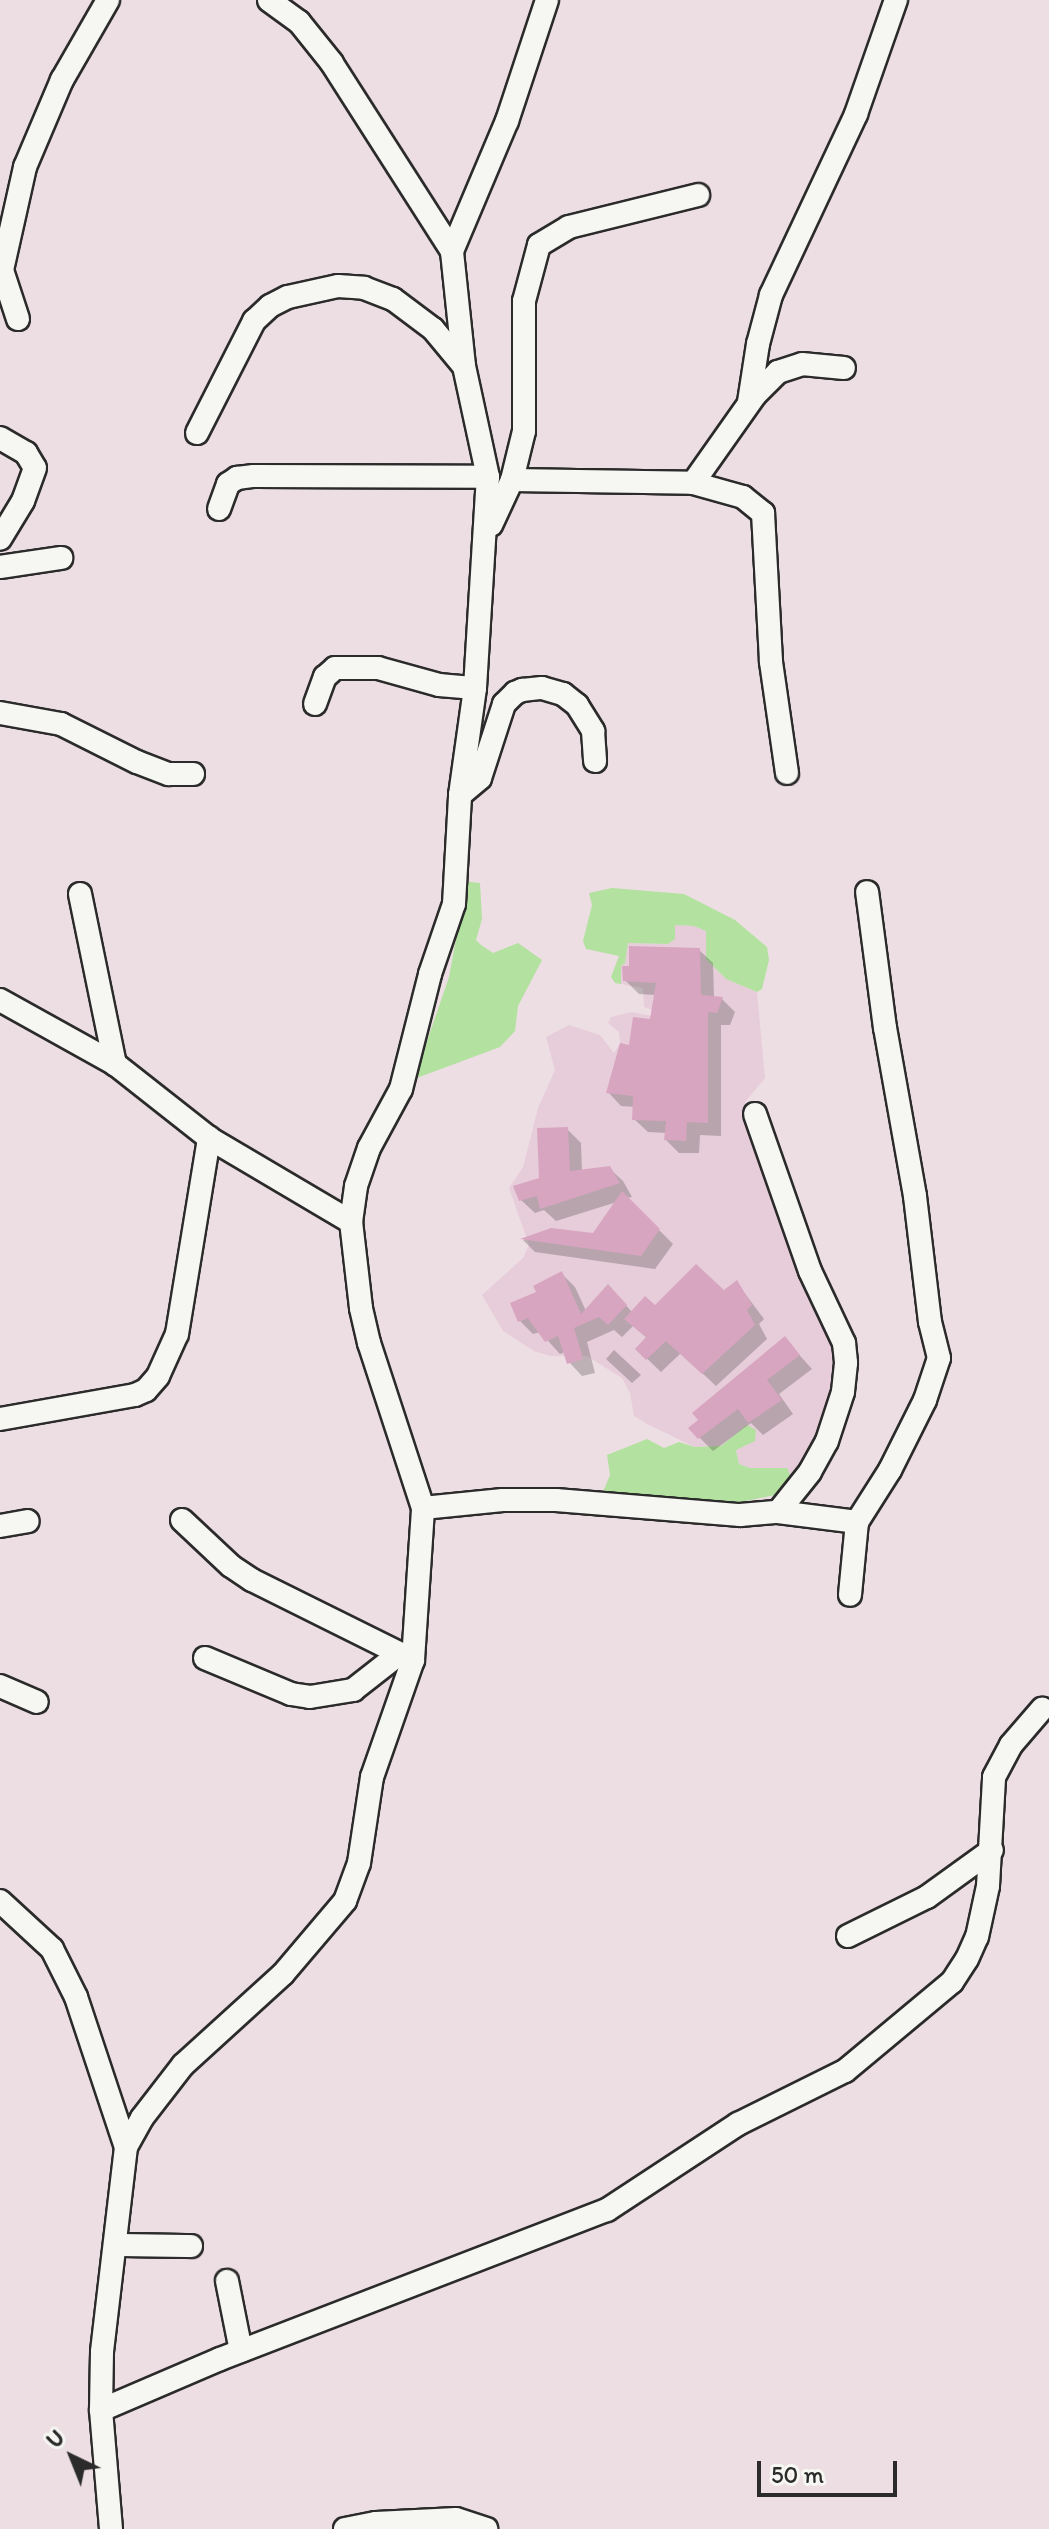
<!DOCTYPE html>
<style>
body{margin:0}
#map{position:relative;width:1049px;height:2529px;overflow:hidden;background:#eddee3;font-family:Itim,sans-serif}
div>[style]{position:absolute}
[style*='--x']{left:calc(var(--x)*1px);top:calc(var(--y)*1px);width:calc(var(--w)*1px);rotate:calc(var(--a)*1deg)}
.built>*{inset:0;background:#e7cdd9}
.green>*{inset:0;background:#b3e19f}
.shadow>*{inset:0;background:#0003}
.building>*{inset:0;background:#d8a5c1}
.roads{filter:drop-shadow(2px 0 #2b2b2b) drop-shadow(-2px 0 #2b2b2b) drop-shadow(0 2px #2b2b2b) drop-shadow(0 -2px #2b2b2b)}
.minor>*{height:22px;margin:-11px;padding:0 11px;transform-origin:11px;border-radius:11px;background:#f6f6f2}
span{translate:-50% -50%;white-space:nowrap;text-align:center;line-height:1.15;-webkit-text-stroke:8px #f6f6f2;paint-order:stroke}
.north{position:absolute;left:32px;top:2417px;width:80px;height:80px;-webkit-text-stroke:6px #f6f6f2;paint-order:stroke;rotate:317deg;font-size:22px;font-weight:700;line-height:32px;text-align:center;color:#2b2b2b}
.north::after{content:'';display:block;margin:auto;width:28px;height:36px;background:#2b2b2b;clip-path:polygon(50% 0,100% 100%,50% 72%,0 100%)}
.scale{position:absolute;left:757px;top:2461px;width:140px;height:36px;box-sizing:border-box;border:4px solid #2b2b2b;border-top:0;padding-left:10px;font-size:24px;line-height:28px;white-space:nowrap;color:#2b2b2b;-webkit-text-stroke:6px #f6f6f2;paint-order:stroke}
</style>
<div id="map">
<div class="built">
<div style="clip-path:polygon(675px 925px,694px 926px,706px 931px,706px 959px,726px 979px,757px 992px,765px 1078px,745px 1102px,752px 1128px,833px 1326px,841px 1367px,817px 1442px,793px 1480px,787px 1468px,750px 1468px,739px 1464px,736px 1450px,722px 1446px,695px 1447px,647px 1424px,634px 1416px,630px 1393px,622px 1378px,587px 1356px,550px 1356px,534px 1351px,503px 1331px,482px 1295px,523px 1258px,529px 1245px,509px 1188px,523px 1167px,538px 1108px,555px 1070px,546px 1037px,569px 1025px,600px 1035px,614px 1053px,620px 1043px,619px 1032px,608px 1023px,611px 1017px,632px 1012px,652px 1016px,653px 1010px,644px 1007px,643px 988px,621px 984px,621px 965px,628px 943px,668px 944px)"></div>
</div>
<div class="green">
<div style="clip-path:polygon(461px 881px,480px 883px,482px 919px,476px 940px,481px 945px,493px 953px,518px 943px,542px 960px,518px 1006px,515px 1031px,500px 1047px,414px 1079px,449px 977px,461px 912px)"></div>
<div style="clip-path:polygon(612px 888px,684px 894px,735px 920px,767px 947px,769px 960px,762px 989px,757px 992px,726px 979px,706px 959px,706px 931px,694px 926px,675px 925px,675px 939px,668px 944px,628px 943px,625px 963px,621px 966px,621px 984px,615px 983px,611px 977px,619px 956px,586px 949px,583px 941px,592px 905px,589px 893px)"></div>
<div style="clip-path:polygon(747px 1425px,756px 1430px,755px 1441px,736px 1450px,739px 1464px,750px 1468px,787px 1468px,793px 1480px,775px 1495px,731px 1504px,603px 1492px,610px 1475px,607px 1455px,647px 1439px,664px 1448px,679px 1442px,695px 1447px,721px 1446px)"></div>
</div>
<div class="shadow">
<div style="clip-path:polygon(699px 950px,713px 963px,714px 998px,722px 999px,735px 1012px,730px 1025px,721px 1025px,721px 1136px,700px 1135px,699px 1153px,679px 1153px,666px 1140px,667px 1133px,648px 1132px,634px 1119px,635px 1107px,621px 1106px,608px 1092px,631px 1048px,652px 1021px,656px 995px,639px 994px,625px 980px)"></div>
<div style="clip-path:polygon(567px 1129px,581px 1143px,582px 1171px,609px 1168px,623px 1181px,632px 1197px,627px 1198px,673px 1244px,655px 1269px,535px 1252px,523px 1240px,551px 1230px,594px 1236px,617px 1202px,556px 1221px,544px 1210px,535px 1213px,521px 1200px,541px 1180px)"></div>
<div style="clip-path:polygon(562px 1274px,575px 1287px,586px 1311px,621px 1300px,633px 1313px,723px 1293px,737px 1283px,764px 1319px,759px 1324px,767px 1339px,716px 1386px,681px 1353px,661px 1372px,637px 1349px,647px 1338px,633px 1326px,622px 1337px,614px 1330px,587px 1342px,595px 1373px,582px 1376px,569px 1362px,565px 1352px,560px 1354px,540px 1332px,533px 1334px,520px 1321px,539px 1293px)"></div>
<div style="clip-path:polygon(785px 1339px,812px 1369px,779px 1394px,793px 1414px,763px 1435px,751px 1423px,713px 1451px,699px 1437px)"></div>
<div style="clip-path:polygon(614px 1350px,641px 1375px,632px 1383px,606px 1359px)"></div>
</div>
<div class="building">
<div style="clip-path:polygon(629px 946px,700px 948px,701px 995px,723px 997px,717px 1013px,708px 1012px,708px 1123px,687px 1122px,686px 1141px,664px 1140px,666px 1121px,632px 1120px,633px 1096px,606px 1093px,620px 1043px,629px 1045px,633px 1017px,650px 1019px,656px 983px,623px 981px,622px 966px,629px 966px)"></div>
<div style="clip-path:polygon(568px 1127px,570px 1171px,610px 1166px,620px 1183px,540px 1209px,537px 1196px,519px 1201px,513px 1186px,539px 1178px,537px 1128px)"></div>
<div style="clip-path:polygon(622px 1191px,660px 1229px,641px 1256px,520px 1239px,551px 1228px,593px 1233px)"></div>
<div style="clip-path:polygon(696px 1264px,724px 1290px,737px 1280px,752px 1305px,747px 1310px,755px 1325px,702px 1374px,666px 1341px,646px 1360px,635px 1349px,646px 1337px,624px 1319px,645px 1296px,655px 1305px)"></div>
<div style="clip-path:polygon(562px 1271px,581px 1314px,608px 1284px,627px 1305px,608px 1325px,599px 1317px,574px 1328px,583px 1359px,567px 1364px,558px 1336px,545px 1342px,528px 1318px,518px 1322px,510px 1303px,536px 1292px,533px 1286px)"></div>
<div style="clip-path:polygon(785px 1336px,800px 1355px,767px 1380px,782px 1400px,748px 1423px,738px 1409px,698px 1439px,688px 1428px,698px 1420px,692px 1413px)"></div>
</div>
<div class="roads">
<div class="minor">
<div style="--x:452;--y:251;--w:141;--a:-67.1"></div>
<div style="--x:507;--y:121;--w:127;--a:-71.7"></div>
<div style="--x:18;--y:319;--w:52;--a:-108.1"></div>
<div style="--x:2;--y:270;--w:106;--a:-77.4"></div>
<div style="--x:25;--y:167;--w:95;--a:-67"></div>
<div style="--x:62;--y:80;--w:92;--a:-60.1"></div>
<div style="--x:749;--y:402;--w:59;--a:-81.2"></div>
<div style="--x:758;--y:344;--w:51;--a:-75.1"></div>
<div style="--x:771;--y:295;--w:200;--a:-64.8"></div>
<div style="--x:856;--y:114;--w:121;--a:-70.7"></div>
<div style="--x:197;--y:433;--w:126;--a:-63"></div>
<div style="--x:254;--y:321;--w:22;--a:-43"></div>
<div style="--x:270;--y:306;--w:20;--a:-27"></div>
<div style="--x:288;--y:297;--w:51;--a:-12.4"></div>
<div style="--x:338;--y:286;--w:26;--a:4"></div>
<div style="--x:364;--y:288;--w:31;--a:21"></div>
<div style="--x:393;--y:299;--w:50;--a:36.9"></div>
<div style="--x:433;--y:329;--w:47;--a:50.2"></div>
<div style="--x:0;--y:438;--w:30;--a:30"></div>
<div style="--x:26;--y:453;--w:17;--a:59"></div>
<div style="--x:35;--y:468;--w:35;--a:110"></div>
<div style="--x:23;--y:501;--w:44;--a:121.2"></div>
<div style="--x:512;--y:480;--w:50;--a:-76.2"></div>
<div style="--x:524;--y:431;--w:130;--a:-90"></div>
<div style="--x:524;--y:301;--w:58;--a:-75"></div>
<div style="--x:539;--y:245;--w:35;--a:-31"></div>
<div style="--x:569;--y:227;--w:133;--a:-13.9"></div>
<div style="--x:693;--y:483;--w:52;--a:15.6"></div>
<div style="--x:743;--y:497;--w:26;--a:39"></div>
<div style="--x:763;--y:513;--w:149;--a:86.9"></div>
<div style="--x:771;--y:662;--w:112;--a:81.8"></div>
<div style="--x:219;--y:509;--w:27;--a:-70"></div>
<div style="--x:228;--y:484;--w:11;--a:-34"></div>
<div style="--x:237;--y:478;--w:17;--a:-7"></div>
<div style="--x:254;--y:476;--w:234;--a:0.2"></div>
<div style="--x:491;--y:525;--w:50;--a:-65"></div>
<div style="--x:512;--y:480;--w:181;--a:0.9"></div>
<div style="--x:693;--y:483;--w:108;--a:-54.8"></div>
<div style="--x:755;--y:395;--w:33;--a:-45"></div>
<div style="--x:778;--y:372;--w:25;--a:-18"></div>
<div style="--x:802;--y:364;--w:42;--a:5.4"></div>
<div style="--x:0;--y:567;--w:62;--a:-8.4"></div>
<div style="--x:315;--y:704;--w:29;--a:-70"></div>
<div style="--x:325;--y:677;--w:13;--a:-42"></div>
<div style="--x:335;--y:668;--w:43;--a:0"></div>
<div style="--x:378;--y:668;--w:63;--a:15.6"></div>
<div style="--x:439;--y:685;--w:36;--a:5"></div>
<div style="--x:0;--y:713;--w:62;--a:10.2"></div>
<div style="--x:61;--y:724;--w:85;--a:26.6"></div>
<div style="--x:137;--y:762;--w:34;--a:21"></div>
<div style="--x:169;--y:774;--w:24;--a:0"></div>
<div style="--x:460;--y:795;--w:26;--a:-40"></div>
<div style="--x:480;--y:778;--w:78;--a:-72"></div>
<div style="--x:504;--y:704;--w:16;--a:-45"></div>
<div style="--x:515;--y:693;--w:8;--a:-23"></div>
<div style="--x:522;--y:690;--w:20;--a:-6"></div>
<div style="--x:542;--y:688;--w:22;--a:16"></div>
<div style="--x:563;--y:694;--w:18;--a:38"></div>
<div style="--x:577;--y:705;--w:31;--a:58"></div>
<div style="--x:593;--y:731;--w:30;--a:86"></div>
<div style="--x:80;--y:894;--w:174;--a:78.4"></div>
<div style="--x:0;--y:1000;--w:132;--a:29.1"></div>
<div style="--x:115;--y:1064;--w:120;--a:38.2"></div>
<div style="--x:209;--y:1138;--w:165;--a:30.6"></div>
<div style="--x:755;--y:1114;--w:166;--a:70.7"></div>
<div style="--x:810;--y:1271;--w:80;--a:64.7"></div>
<div style="--x:844;--y:1343;--w:20;--a:84"></div>
<div style="--x:846;--y:1363;--w:29;--a:96"></div>
<div style="--x:843;--y:1392;--w:52;--a:108.1"></div>
<div style="--x:827;--y:1441;--w:35;--a:119"></div>
<div style="--x:810;--y:1472;--w:51;--a:128.7"></div>
<div style="--x:0;--y:1419;--w:137;--a:-10.1"></div>
<div style="--x:135;--y:1395;--w:12;--a:-24"></div>
<div style="--x:146;--y:1390;--w:18;--a:-49"></div>
<div style="--x:158;--y:1376;--w:46;--a:-65.7"></div>
<div style="--x:177;--y:1334;--w:199;--a:-80.7"></div>
<div style="--x:423;--y:1508;--w:80;--a:-5.7"></div>
<div style="--x:503;--y:1500;--w:53;--a:0"></div>
<div style="--x:556;--y:1500;--w:185;--a:4.7"></div>
<div style="--x:740;--y:1515;--w:38;--a:-5"></div>
<div style="--x:778;--y:1512;--w:80;--a:7.2"></div>
<div style="--x:857;--y:1522;--w:73;--a:95.5"></div>
<div style="--x:182;--y:1520;--w:67;--a:43.2"></div>
<div style="--x:231;--y:1566;--w:25;--a:34"></div>
<div style="--x:252;--y:1580;--w:180;--a:26.4"></div>
<div style="--x:857;--y:1522;--w:62;--a:-57.6"></div>
<div style="--x:890;--y:1470;--w:78;--a:-63.4"></div>
<div style="--x:925;--y:1400;--w:44;--a:-71.6"></div>
<div style="--x:939;--y:1358;--w:37;--a:-104"></div>
<div style="--x:930;--y:1322;--w:127;--a:-96.8"></div>
<div style="--x:915;--y:1196;--w:171;--a:-100.1"></div>
<div style="--x:885;--y:1028;--w:137;--a:-97.5"></div>
<div style="--x:0;--y:1526;--w:28;--a:-10"></div>
<div style="--x:205;--y:1658;--w:93;--a:22.7"></div>
<div style="--x:291;--y:1694;--w:19;--a:9"></div>
<div style="--x:310;--y:1697;--w:44;--a:-9.2"></div>
<div style="--x:353;--y:1690;--w:58;--a:-38"></div>
<div style="--x:0;--y:1686;--w:40;--a:23.4"></div>
<div style="--x:0;--y:1901;--w:71;--a:42.7"></div>
<div style="--x:52;--y:1949;--w:54;--a:63.4"></div>
<div style="--x:76;--y:1997;--w:158;--a:71.6"></div>
<div style="--x:126;--y:2147;--w:206;--a:96.7"></div>
<div style="--x:102;--y:2352;--w:58;--a:91"></div>
<div style="--x:101;--y:2410;--w:119;--a:85.2"></div>
<div style="--x:848;--y:1936;--w:88;--a:-26.3"></div>
<div style="--x:927;--y:1897;--w:80;--a:-35.9"></div>
<div style="--x:126;--y:2147;--w:33;--a:-61"></div>
<div style="--x:142;--y:2118;--w:67;--a:-52.3"></div>
<div style="--x:183;--y:2065;--w:135;--a:-42.3"></div>
<div style="--x:283;--y:1974;--w:96;--a:-49.7"></div>
<div style="--x:345;--y:1901;--w:40;--a:-69.8"></div>
<div style="--x:359;--y:1863;--w:87;--a:-81.4"></div>
<div style="--x:372;--y:1777;--w:124;--a:-70.7"></div>
<div style="--x:413;--y:1660;--w:152;--a:-86.2"></div>
<div style="--x:423;--y:1508;--w:174;--a:-108.1"></div>
<div style="--x:369;--y:1343;--w:36;--a:-103"></div>
<div style="--x:361;--y:1308;--w:87;--a:-96.6"></div>
<div style="--x:351;--y:1222;--w:36;--a:-82"></div>
<div style="--x:356;--y:1186;--w:40;--a:-71.1"></div>
<div style="--x:369;--y:1148;--w:67;--a:-61.5"></div>
<div style="--x:401;--y:1089;--w:119;--a:-75.8"></div>
<div style="--x:430;--y:974;--w:74;--a:-71.1"></div>
<div style="--x:454;--y:904;--w:109;--a:-86.8"></div>
<div style="--x:460;--y:795;--w:108;--a:-82"></div>
<div style="--x:475;--y:688;--w:211;--a:-86.5"></div>
<div style="--x:488;--y:477;--w:114;--a:-102.2"></div>
<div style="--x:464;--y:366;--w:116;--a:-96"></div>
<div style="--x:452;--y:251;--w:223;--a:-122.6"></div>
<div style="--x:332;--y:63;--w:53;--a:-128.8"></div>
<div style="--x:299;--y:22;--w:37;--a:-144"></div>
<div style="--x:116;--y:2245;--w:75;--a:0.8"></div>
<div style="--x:227;--y:2281;--w:71;--a:78.7"></div>
<div style="--x:101;--y:2410;--w:129;--a:-23.2"></div>
<div style="--x:220;--y:2359;--w:415;--a:-21.1"></div>
<div style="--x:607;--y:2210;--w:157;--a:-33.3"></div>
<div style="--x:738;--y:2124;--w:119;--a:-26.4"></div>
<div style="--x:845;--y:2071;--w:139;--a:-39.8"></div>
<div style="--x:952;--y:1982;--w:27;--a:-57"></div>
<div style="--x:967;--y:1959;--w:24;--a:-66"></div>
<div style="--x:977;--y:1937;--w:52;--a:-77.8"></div>
<div style="--x:988;--y:1886;--w:109;--a:-86.8"></div>
<div style="--x:994;--y:1777;--w:36;--a:-62"></div>
<div style="--x:1011;--y:1745;--w:48;--a:-49.3"></div>
<div style="--x:345;--y:2529;--w:32;--a:-11"></div>
<div style="--x:376;--y:2523;--w:80;--a:-2.9"></div>
<div style="--x:456;--y:2519;--w:32;--a:18"></div>
</div>
</div>
<div class="north">U</div>
<div class="scale">50 m</div>
</div>
